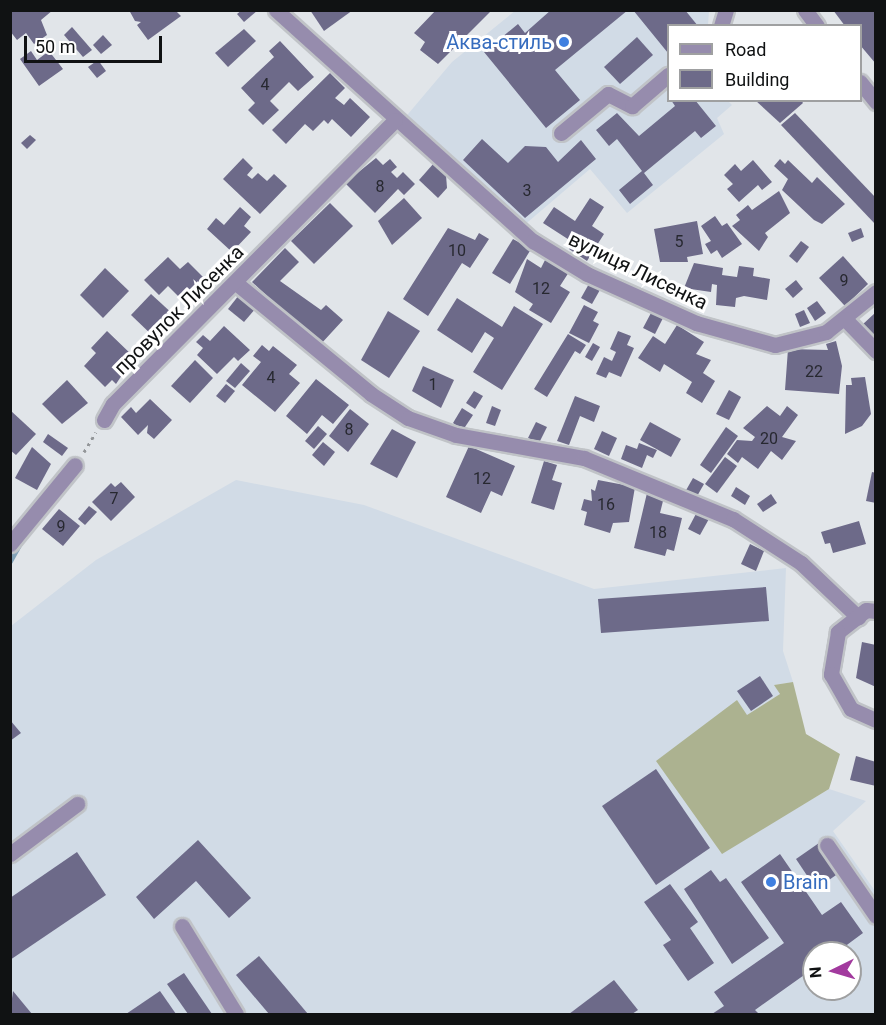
<!DOCTYPE html>
<meta charset="utf-8">
<style>
body{margin:0}
#map{position:relative;width:886px;height:1025px;overflow:hidden;background:#e1e5e9;font-family:Roboto,sans-serif}
div>[style]{position:absolute}
[style*='--x']{left:calc(var(--x)*1px);top:calc(var(--y)*1px);width:calc(var(--w)*1px);rotate:calc(var(--a)*1deg)}
.built>*{inset:0;background:#d1dbe6}
.forest>*{inset:0;background:#acb290}
.stream>*{height:5px;margin:-2.5px;padding:0 2.5px;transform-origin:2.5px;border-radius:2.5px;background:#82a2b7}
.building>*{inset:0;background:#6d6a89}
.path>*{height:3px;margin-top:-1.5px;transform-origin:0;background:repeating-linear-gradient(90deg,#939699 0 3px,transparent 0 7.5px)}
.roads{filter:drop-shadow(2px 0 #c0c3c7) drop-shadow(-2px 0 #c0c3c7) drop-shadow(0 2px #c0c3c7) drop-shadow(0 -2px #c0c3c7)}
.minor>*{height:15px;margin:-7.5px;padding:0 7.5px;transform-origin:7.5px;border-radius:7.5px;background:#968cad}
.dots>*{width:16px;height:16px;translate:-50% -50%;box-sizing:border-box;border:3px solid #fff;border-radius:50%}
span{translate:-50% -50%;white-space:nowrap;text-align:center;line-height:1.15;-webkit-text-stroke:6px #fff;paint-order:stroke}
.number-label{font-size:16px;color:#272830}
.number-label span{-webkit-text-stroke-width:0}
.shop-label{font-size:20px;color:#366cbe}
.right{translate:-100% -50%;text-align:right}
.left{translate:0 -50%;text-align:left}
.street-label{font-size:20px;color:#101213}
.frame{position:absolute;inset:0;border:12px solid #101213;pointer-events:none}
.legend{position:absolute;left:667px;top:24px;width:195px;height:78px;box-sizing:border-box;background:#fff;border:2px solid #9fa0a1;margin:0;padding:8px 10px;list-style:none;font-size:18px;color:#101213}
.legend li{display:flex;align-items:center;gap:12px;height:30px}
.legend b{width:30px;border:2px solid #9fa0a1}
.north{position:absolute;left:802px;top:941px;width:60px;height:60px;box-sizing:border-box;background:#fff;border:2px solid #9fa0a1;border-radius:50%;rotate:265deg;font-size:16px;font-weight:700;line-height:24px;text-align:center;color:#101213}
.north::after{content:'';display:block;margin:auto;width:21px;height:27px;background:#a23a9e;clip-path:polygon(50% 0,100% 100%,50% 72%,0 100%)}
.scale{position:absolute;left:24px;top:36px;width:138px;height:27px;box-sizing:border-box;border:3px solid #101213;border-top:0;padding-left:8px;font-size:18px;line-height:21px;white-space:nowrap;color:#101213;-webkit-text-stroke:4px #fff;paint-order:stroke}
</style>
<div id="map">
<div class="built">
<div style="clip-path:polygon(516px 10px,709px 11px,708px 25px,668px 26px,668px 100px,728px 101px,732px 105px,717px 118px,724px 134px,627px 213px,590px 169px,522px 227px,403px 120px,452px 62px)"></div>
<div style="clip-path:polygon(evenodd,236px 480px,364px 505px,594px 589px,786px 568px,783px 651px,793px 682px,775px 685px,780px 694px,746px 716px,736px 700px,722px 853px,829px 789px,866px 801px,833px 831px,875px 891px,875px 1014px,11px 1014px,11px 626px,96px 560px,236px 480px,814px 953px,850px 953px,850px 989px,814px 989px,814px 953px)"></div>
</div>
<div class="forest">
<div style="clip-path:polygon(793px 682px,806px 734px,840px 754px,829px 789px,722px 854px,656px 761px,737px 700px,747px 715px,780px 694px,774px 685px)"></div>
</div>
<div class="stream">
<div style="--x:10;--y:529;--w:17;--a:54"></div>
<div style="--x:20;--y:543;--w:21;--a:119"></div>
</div>
<div class="building">
<div style="clip-path:polygon(10px 10px,53px 10px,41px 20px,47px 35px,34px 44px,26px 33px,17px 40px,10px 31px)"></div>
<div style="clip-path:polygon(129px 10px,175px 10px,181px 16px,148px 40px,137px 25px,141px 22px,135px 21px)"></div>
<div style="clip-path:polygon(242px 10px,258px 10px,244px 22px,237px 14px)"></div>
<div style="clip-path:polygon(310px 10px,353px 10px,324px 31px)"></div>
<div style="clip-path:polygon(436px 10px,447px 12px,492px 10px,438px 64px,420px 50px,425px 42px,414px 33px)"></div>
<div style="clip-path:polygon(551px 10px,628px 10px,555px 70px,580px 100px,546px 128px,484px 52px,518px 24px,525px 33px)"></div>
<div style="clip-path:polygon(633px 10px,685px 10px,698px 26px,668px 26px,668px 53px)"></div>
<div style="clip-path:polygon(833px 10px,876px 10px,876px 64px,860px 45px,860px 26px,845px 26px)"></div>
<div style="clip-path:polygon(72px 27px,92px 50px,83px 57px,64px 35px)"></div>
<div style="clip-path:polygon(244px 29px,256px 41px,228px 67px,215px 53px)"></div>
<div style="clip-path:polygon(103px 35px,112px 45px,101px 54px,93px 45px)"></div>
<div style="clip-path:polygon(637px 37px,653px 55px,620px 84px,604px 67px)"></div>
<div style="clip-path:polygon(280px 41px,314px 77px,298px 91px,289px 82px,270px 101px,279px 110px,263px 125px,248px 110px,255px 103px,241px 88px,274px 57px,269px 51px)"></div>
<div style="clip-path:polygon(31px 51px,37px 60px,49px 51px,63px 69px,39px 86px,20px 59px)"></div>
<div style="clip-path:polygon(98px 60px,106px 71px,97px 78px,88px 67px)"></div>
<div style="clip-path:polygon(330px 73px,345px 88px,335px 98px,344px 105px,350px 98px,370px 117px,351px 137px,332px 119px,328px 124px,324px 120px,313px 131px,305px 124px,286px 144px,272px 130px)"></div>
<div style="clip-path:polygon(671px 100px,695px 100px,716px 126px,701px 138px,695px 131px,644px 173px,653px 185px,630px 204px,619px 190px,642px 171px,617px 139px,609px 146px,596px 130px,617px 113px,639px 136px,675px 106px)"></div>
<div style="clip-path:polygon(755px 100px,801px 100px,803px 103px,780px 123px)"></div>
<div style="clip-path:polygon(795px 113px,876px 198px,876px 225px,781px 125px)"></div>
<div style="clip-path:polygon(30px 135px,36px 140px,27px 149px,21px 143px)"></div>
<div style="clip-path:polygon(482px 139px,508px 163px,525px 146px,546px 147px,558px 162px,581px 140px,596px 159px,525px 218px,463px 160px)"></div>
<div style="clip-path:polygon(243px 158px,253px 168px,247px 175px,252px 179px,258px 173px,267px 181px,274px 174px,287px 186px,260px 214px,223px 179px)"></div>
<div style="clip-path:polygon(376px 158px,383px 165px,390px 159px,397px 167px,391px 172px,397px 178px,403px 172px,415px 184px,404px 195px,398px 189px,375px 213px,345px 183px)"></div>
<div style="clip-path:polygon(780px 159px,785px 164px,788px 160px,812px 183px,817px 177px,845px 204px,822px 224px,814px 220px,782px 190px,788px 179px,774px 166px)"></div>
<div style="clip-path:polygon(753px 160px,772px 182px,762px 190px,758px 185px,739px 202px,727px 189px,733px 184px,724px 175px,735px 164px,741px 171px)"></div>
<div style="clip-path:polygon(434px 163px,446px 175px,447px 188px,438px 198px,419px 180px)"></div>
<div style="clip-path:polygon(779px 191px,790px 213px,765px 233px,768px 237px,759px 251px,732px 226px,740px 220px,736px 215px,748px 205px,752px 210px)"></div>
<div style="clip-path:polygon(404px 198px,422px 218px,392px 245px,378px 221px)"></div>
<div style="clip-path:polygon(590px 198px,604px 207px,592px 226px,604px 234px,587px 261px,569px 249px,574px 243px,543px 223px,554px 207px,575px 221px)"></div>
<div style="clip-path:polygon(330px 203px,353px 226px,314px 264px,291px 241px)"></div>
<div style="clip-path:polygon(240px 207px,251px 217px,244px 226px,251px 232px,232px 252px,207px 229px,216px 218px,224px 225px)"></div>
<div style="clip-path:polygon(715px 216px,722px 226px,727px 223px,742px 244px,722px 258px,717px 250px,711px 254px,705px 244px,711px 241px,701px 226px)"></div>
<div style="clip-path:polygon(697px 221px,703px 254px,687px 257px,688px 262px,660px 262px,654px 229px)"></div>
<div style="clip-path:polygon(448px 228px,475px 240px,479px 233px,489px 239px,470px 268px,462px 263px,428px 316px,403px 299px)"></div>
<div style="clip-path:polygon(861px 228px,864px 237px,852px 242px,848px 233px)"></div>
<div style="clip-path:polygon(513px 239px,531px 249px,510px 284px,492px 273px)"></div>
<div style="clip-path:polygon(801px 241px,809px 247px,797px 263px,789px 256px)"></div>
<div style="clip-path:polygon(285px 248px,299px 262px,280px 281px,321px 310px,326px 305px,343px 320px,320px 345px,252px 282px)"></div>
<div style="clip-path:polygon(843px 256px,868px 284px,845px 306px,819px 278px)"></div>
<div style="clip-path:polygon(168px 257px,180px 269px,188px 262px,207px 281px,185px 303px,168px 286px,159px 295px,144px 280px)"></div>
<div style="clip-path:polygon(546px 258px,569px 272px,560px 286px,570px 292px,551px 323px,529px 310px,533px 304px,515px 292px,527px 259px,541px 268px)"></div>
<div style="clip-path:polygon(694px 263px,723px 268px,722px 275px,737px 277px,739px 266px,754px 268px,753px 276px,770px 279px,767px 300px,744px 296px,736px 298px,735px 307px,716px 305px,717px 285px,712px 284px,711px 292px,684px 288px)"></div>
<div style="clip-path:polygon(105px 268px,129px 291px,103px 318px,80px 295px)"></div>
<div style="clip-path:polygon(796px 280px,803px 289px,793px 298px,785px 289px)"></div>
<div style="clip-path:polygon(590px 282px,601px 288px,592px 304px,581px 298px)"></div>
<div style="clip-path:polygon(151px 294px,175px 316px,155px 338px,131px 315px)"></div>
<div style="clip-path:polygon(239px 295px,256px 308px,244px 322px,228px 309px)"></div>
<div style="clip-path:polygon(457px 298px,502px 327px,514px 306px,543px 324px,502px 390px,473px 372px,494px 338px,485px 332px,472px 353px,437px 330px)"></div>
<div style="clip-path:polygon(817px 301px,826px 313px,815px 321px,807px 308px)"></div>
<div style="clip-path:polygon(584px 305px,598px 312px,593px 321px,599px 324px,589px 343px,569px 333px)"></div>
<div style="clip-path:polygon(804px 310px,810px 323px,800px 327px,795px 314px)"></div>
<div style="clip-path:polygon(388px 311px,420px 331px,389px 378px,361px 360px)"></div>
<div style="clip-path:polygon(876px 312px,876px 340px,861px 326px)"></div>
<div style="clip-path:polygon(651px 313px,663px 318px,655px 334px,643px 328px)"></div>
<div style="clip-path:polygon(677px 325px,704px 342px,696px 354px,711px 360px,703px 373px,715px 381px,702px 403px,686px 393px,692px 382px,664px 364px,660px 372px,638px 358px,653px 336px,665px 344px)"></div>
<div style="clip-path:polygon(224px 326px,250px 350px,238px 361px,234px 357px,217px 374px,197px 355px,203px 348px,196px 342px,203px 335px,210px 341px)"></div>
<div style="clip-path:polygon(107px 331px,134px 357px,116px 384px,112px 380px,105px 387px,84px 366px,96px 353px,91px 348px)"></div>
<div style="clip-path:polygon(618px 331px,631px 336px,627px 345px,634px 348px,621px 377px,609px 372px,606px 378px,596px 374px,604px 357px,612px 361px,616px 352px,610px 349px)"></div>
<div style="clip-path:polygon(568px 334px,586px 345px,580px 354px,575px 351px,547px 397px,534px 389px)"></div>
<div style="clip-path:polygon(836px 341px,842px 366px,839px 394px,785px 390px,788px 349px,828px 350px,826px 344px)"></div>
<div style="clip-path:polygon(593px 343px,600px 347px,592px 361px,585px 357px)"></div>
<div style="clip-path:polygon(262px 345px,269px 351px,273px 346px,297px 365px,289px 374px,300px 383px,275px 412px,242px 385px,261px 362px,253px 356px)"></div>
<div style="clip-path:polygon(195px 360px,213px 378px,190px 403px,171px 386px)"></div>
<div style="clip-path:polygon(241px 363px,250px 371px,235px 388px,226px 381px)"></div>
<div style="clip-path:polygon(423px 366px,454px 380px,441px 408px,412px 391px)"></div>
<div style="clip-path:polygon(865px 377px,871px 414px,862px 426px,845px 434px,846px 385px,852px 385px,851px 378px)"></div>
<div style="clip-path:polygon(316px 379px,349px 405px,333px 424px,322px 415px,307px 434px,286px 416px)"></div>
<div style="clip-path:polygon(67px 380px,88px 403px,62px 424px,42px 404px)"></div>
<div style="clip-path:polygon(226px 384px,235px 391px,225px 403px,216px 396px)"></div>
<div style="clip-path:polygon(729px 390px,741px 397px,729px 420px,716px 414px)"></div>
<div style="clip-path:polygon(474px 391px,483px 396px,475px 409px,466px 403px)"></div>
<div style="clip-path:polygon(575px 396px,600px 406px,594px 422px,580px 416px,569px 445px,557px 441px)"></div>
<div style="clip-path:polygon(150px 399px,172px 420px,154px 439px,147px 433px,148px 425px,138px 435px,121px 417px,131px 407px,136px 413px)"></div>
<div style="clip-path:polygon(492px 406px,501px 410px,495px 426px,486px 423px)"></div>
<div style="clip-path:polygon(767px 406px,780px 416px,787px 406px,798px 415px,782px 437px,796px 441px,782px 460px,771px 451px,758px 469px,742px 457px,738px 463px,727px 454px,737px 440px,752px 441px,755px 437px,743px 428px)"></div>
<div style="clip-path:polygon(462px 408px,473px 415px,463px 430px,453px 423px)"></div>
<div style="clip-path:polygon(350px 409px,369px 424px,348px 452px,329px 436px)"></div>
<div style="clip-path:polygon(10px 410px,36px 434px,16px 455px,10px 450px)"></div>
<div style="clip-path:polygon(536px 422px,547px 427px,539px 443px,528px 438px)"></div>
<div style="clip-path:polygon(650px 422px,681px 439px,671px 457px,640px 440px)"></div>
<div style="clip-path:polygon(318px 426px,327px 434px,314px 449px,305px 441px)"></div>
<div style="clip-path:polygon(726px 427px,738px 436px,711px 473px,700px 465px)"></div>
<div style="clip-path:polygon(392px 429px,416px 442px,397px 478px,370px 464px)"></div>
<div style="clip-path:polygon(602px 431px,617px 438px,609px 456px,594px 449px)"></div>
<div style="clip-path:polygon(48px 434px,68px 448px,62px 456px,43px 442px)"></div>
<div style="clip-path:polygon(323px 442px,335px 452px,324px 466px,312px 455px)"></div>
<div style="clip-path:polygon(639px 443px,657px 450px,653px 458px,647px 455px,642px 468px,621px 459px,626px 445px,637px 449px)"></div>
<div style="clip-path:polygon(469px 446px,515px 466px,502px 496px,491px 491px,481px 513px,446px 497px)"></div>
<div style="clip-path:polygon(32px 447px,51px 464px,37px 490px,15px 478px)"></div>
<div style="clip-path:polygon(725px 457px,737px 466px,717px 493px,705px 484px)"></div>
<div style="clip-path:polygon(544px 461px,557px 465px,552px 480px,562px 483px,554px 510px,531px 503px)"></div>
<div style="clip-path:polygon(872px 472px,876px 473px,876px 503px,866px 501px)"></div>
<div style="clip-path:polygon(693px 478px,704px 484px,696px 498px,685px 492px)"></div>
<div style="clip-path:polygon(598px 480px,635px 487px,629px 522px,613px 523px,610px 533px,584px 525px,587px 512px,581px 510px,584px 499px,592px 501px,591px 489px,595px 491px)"></div>
<div style="clip-path:polygon(121px 482px,135px 497px,111px 521px,92px 502px,111px 483px,115px 487px)"></div>
<div style="clip-path:polygon(736px 487px,750px 496px,745px 505px,731px 496px)"></div>
<div style="clip-path:polygon(647px 493px,664px 497px,660px 513px,682px 518px,674px 551px,667px 549px,665px 556px,634px 548px)"></div>
<div style="clip-path:polygon(771px 494px,777px 503px,763px 512px,757px 504px)"></div>
<div style="clip-path:polygon(89px 506px,97px 512px,85px 525px,78px 519px)"></div>
<div style="clip-path:polygon(59px 509px,80px 526px,63px 546px,42px 529px)"></div>
<div style="clip-path:polygon(698px 510px,710px 517px,700px 535px,688px 529px)"></div>
<div style="clip-path:polygon(859px 521px,866px 544px,833px 553px,830px 543px,825px 544px,821px 532px)"></div>
<div style="clip-path:polygon(750px 544px,764px 551px,756px 571px,741px 564px)"></div>
<div style="clip-path:polygon(766px 587px,769px 621px,601px 633px,598px 599px)"></div>
<div style="clip-path:polygon(862px 642px,876px 645px,876px 687px,856px 678px)"></div>
<div style="clip-path:polygon(760px 676px,773px 696px,751px 711px,737px 691px)"></div>
<div style="clip-path:polygon(10px 720px,21px 733px,10px 741px)"></div>
<div style="clip-path:polygon(856px 756px,876px 762px,876px 786px,850px 780px)"></div>
<div style="clip-path:polygon(656px 769px,710px 848px,656px 885px,602px 806px)"></div>
<div style="clip-path:polygon(198px 840px,251px 898px,229px 918px,196px 881px,154px 919px,136px 897px)"></div>
<div style="clip-path:polygon(819px 843px,839px 873px,816px 889px,796px 859px)"></div>
<div style="clip-path:polygon(77px 852px,106px 895px,10px 960px,10px 898px)"></div>
<div style="clip-path:polygon(780px 854px,822px 915px,841px 902px,863px 933px,836px 953px,814px 953px,814px 968px,755px 1010px,759px 1014px,712px 1014px,724px 1006px,714px 992px,784px 943px,741px 882px)"></div>
<div style="clip-path:polygon(711px 870px,720px 882px,726px 878px,769px 938px,732px 964px,684px 889px)"></div>
<div style="clip-path:polygon(670px 884px,698px 922px,690px 928px,714px 963px,688px 981px,663px 945px,671px 940px,644px 902px)"></div>
<div style="clip-path:polygon(259px 956px,308px 1014px,269px 1014px,236px 975px)"></div>
<div style="clip-path:polygon(184px 973px,212px 1014px,188px 1014px,167px 984px)"></div>
<div style="clip-path:polygon(614px 980px,638px 1010px,632px 1014px,569px 1014px)"></div>
<div style="clip-path:polygon(13px 991px,32px 1014px,10px 1014px)"></div>
<div style="clip-path:polygon(160px 991px,176px 1014px,126px 1014px)"></div>
</div>
<div class="path">
<div style="--x:84;--y:452;--w:23;--a:-59"></div>
</div>
<div class="roads">
<div class="minor">
<div style="--x:276;--y:10;--w:346;--a:42"></div>
<div style="--x:533;--y:241;--w:63;--a:31.4"></div>
<div style="--x:587;--y:274;--w:120;--a:24.2"></div>
<div style="--x:696;--y:323;--w:82;--a:15.6"></div>
<div style="--x:775;--y:345;--w:53;--a:-14.3"></div>
<div style="--x:826;--y:332;--w:64;--a:-38.7"></div>
<div style="--x:805;--y:10;--w:20;--a:53"></div>
<div style="--x:721;--y:26;--w:17;--a:-73"></div>
<div style="--x:860;--y:82;--w:26;--a:51"></div>
<div style="--x:561;--y:133;--w:61;--a:-39.7"></div>
<div style="--x:608;--y:94;--w:27;--a:27"></div>
<div style="--x:632;--y:106;--w:48;--a:-40.7"></div>
<div style="--x:236;--y:283;--w:175;--a:39.4"></div>
<div style="--x:371;--y:394;--w:44;--a:33"></div>
<div style="--x:408;--y:418;--w:51;--a:19.5"></div>
<div style="--x:456;--y:435;--w:130;--a:10.2"></div>
<div style="--x:584;--y:458;--w:161;--a:22.3"></div>
<div style="--x:733;--y:519;--w:81;--a:32.9"></div>
<div style="--x:801;--y:563;--w:79;--a:43.5"></div>
<div style="--x:845;--y:319;--w:45;--a:45.9"></div>
<div style="--x:104;--y:420;--w:18;--a:-61"></div>
<div style="--x:113;--y:404;--w:400;--a:-45.2"></div>
<div style="--x:10;--y:544;--w:102;--a:-50.6"></div>
<div style="--x:876;--y:611;--w:10;--a:-174"></div>
<div style="--x:866;--y:610;--w:36;--a:142"></div>
<div style="--x:838;--y:632;--w:43;--a:99.5"></div>
<div style="--x:831;--y:674;--w:40;--a:60.3"></div>
<div style="--x:851;--y:709;--w:27;--a:24"></div>
<div style="--x:827;--y:845;--w:86;--a:55.4"></div>
<div style="--x:10;--y:854;--w:84;--a:-36.7"></div>
<div style="--x:182;--y:926;--w:103;--a:58.5"></div>
</div>
</div>
<div class="dots">
<div style="left:564px;top:42px;background:#3f7fe0"></div>
<div style="left:771px;top:882px;background:#3f7fe0"></div>
</div>
<div class="number-label">
<span style="left:265px;top:85px">4</span>
<span style="left:380px;top:187px">8</span>
<span style="left:527px;top:191px">3</span>
<span style="left:679px;top:242px">5</span>
<span style="left:457px;top:251px">10</span>
<span style="left:844px;top:281px">9</span>
<span style="left:541px;top:289px">12</span>
<span style="left:814px;top:372px">22</span>
<span style="left:271px;top:378px">4</span>
<span style="left:433px;top:385px">1</span>
<span style="left:349px;top:430px">8</span>
<span style="left:769px;top:439px">20</span>
<span style="left:482px;top:479px">12</span>
<span style="left:114px;top:499px">7</span>
<span style="left:606px;top:505px">16</span>
<span style="left:61px;top:527px">9</span>
<span style="left:658px;top:533px">18</span>
</div>
<div class="shop-label">
<span class="right" style="left:552px;top:42px">Аква-стиль</span>
<span class="left" style="left:783px;top:882px">Brain</span>
</div>
<div class="street-label">
<span style="left:638px;top:271px;rotate:26deg">вулиця Лисенка</span>
<span style="left:179px;top:310px;rotate:-45deg">провулок Лисенка</span>
</div>
<div class="frame"></div>
<ul class="legend">
<li><b style="height:8px;background:#968cad"></b>Road</li>
<li><b style="height:16px;background:#6d6a89"></b>Building</li>
</ul>
<div class="north">N</div>
<div class="scale">50 m</div>
</div>
